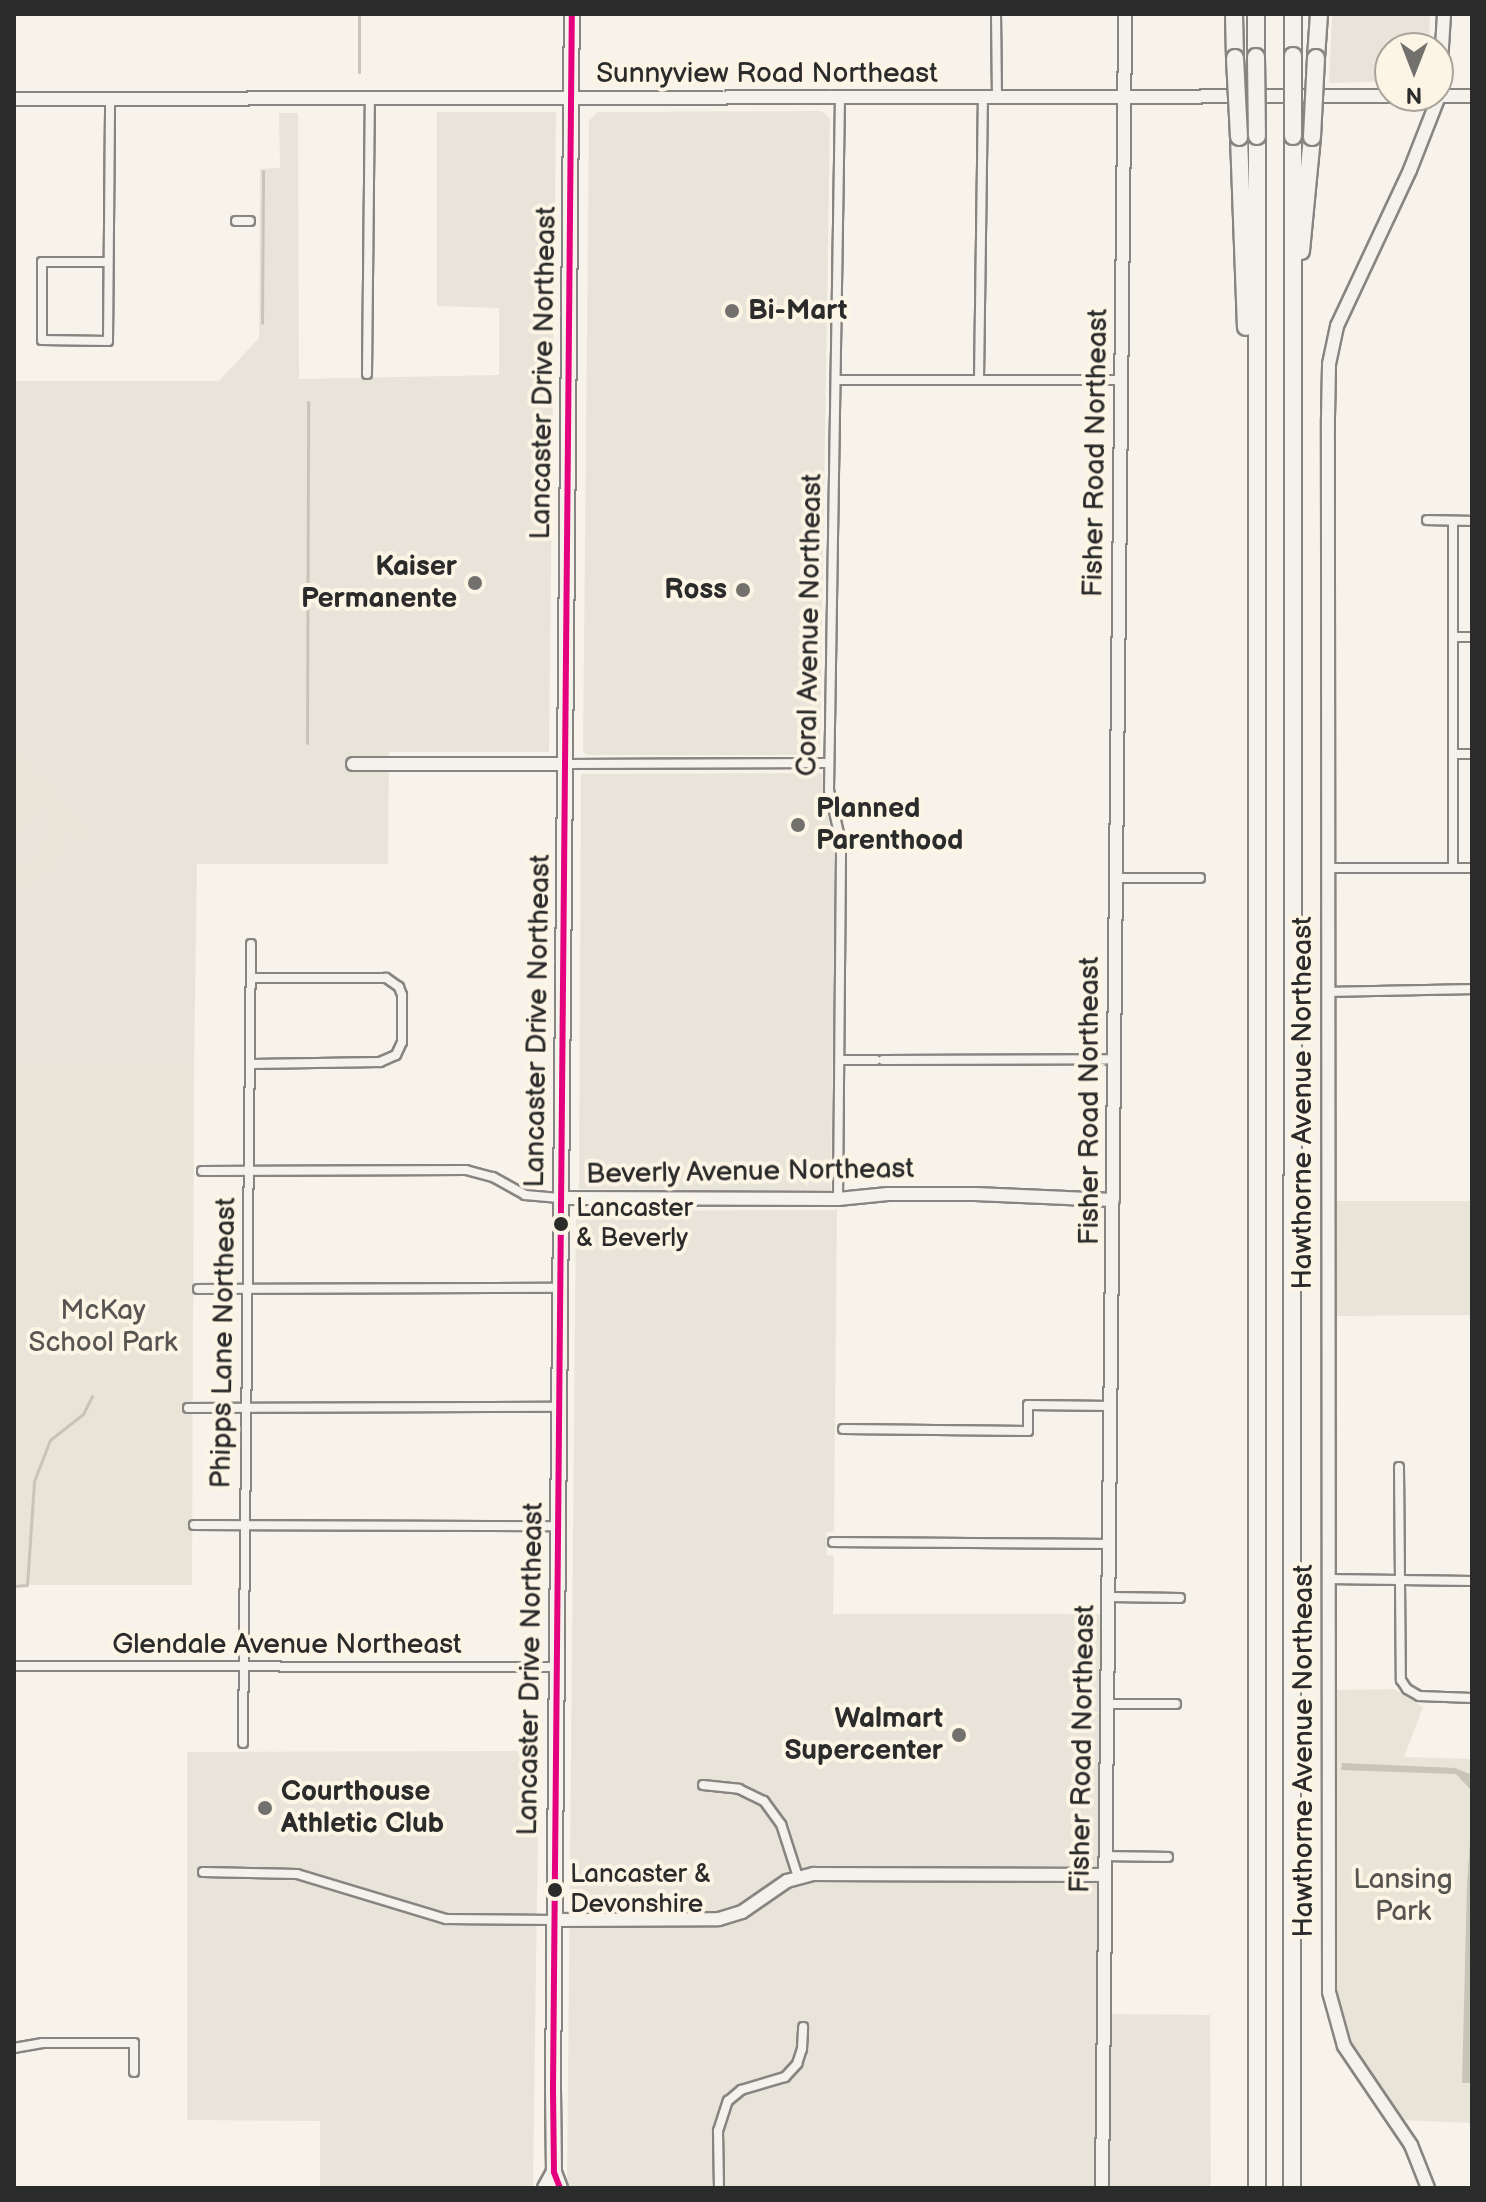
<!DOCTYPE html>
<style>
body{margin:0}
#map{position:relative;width:1486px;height:2202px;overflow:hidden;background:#f7f3ea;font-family:"Balsamiq Sans",sans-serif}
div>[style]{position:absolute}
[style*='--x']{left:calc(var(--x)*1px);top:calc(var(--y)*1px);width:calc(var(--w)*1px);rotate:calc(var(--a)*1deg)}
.built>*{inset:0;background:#e9e4d9}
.green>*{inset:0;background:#e9e4d8}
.water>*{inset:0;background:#c8c4ba}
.stream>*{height:3px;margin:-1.5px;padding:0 1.5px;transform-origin:1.5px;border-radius:1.5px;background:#c8c4ba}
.roads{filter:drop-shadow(2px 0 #878581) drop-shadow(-2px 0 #878581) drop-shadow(0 2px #878581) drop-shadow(0 -2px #878581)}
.street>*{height:8px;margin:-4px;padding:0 4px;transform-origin:4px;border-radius:4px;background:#f5f2ec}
.secondary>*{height:12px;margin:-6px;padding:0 6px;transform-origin:6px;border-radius:6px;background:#f5f2ec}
.primary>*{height:14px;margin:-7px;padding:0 7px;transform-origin:7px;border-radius:7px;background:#f5f2ec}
.highway>*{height:16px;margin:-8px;padding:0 8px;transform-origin:8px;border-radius:8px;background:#f5f2ec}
.bridges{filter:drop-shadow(2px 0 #878581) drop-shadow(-2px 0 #878581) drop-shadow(0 2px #878581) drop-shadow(0 -2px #878581)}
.highway-bridge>*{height:16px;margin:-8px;padding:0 8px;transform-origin:8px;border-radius:8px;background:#f5f2ec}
.bus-1>*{height:6px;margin:-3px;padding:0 3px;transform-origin:3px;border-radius:3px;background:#e5007d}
.dots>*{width:22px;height:22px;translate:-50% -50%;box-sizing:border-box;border:4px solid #fcf5e5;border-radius:50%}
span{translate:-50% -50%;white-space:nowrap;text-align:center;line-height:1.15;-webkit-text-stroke:8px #fcf5e5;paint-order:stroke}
.bus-label{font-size:26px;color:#2b2b2b}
.left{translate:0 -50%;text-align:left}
.street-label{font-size:28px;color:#2b2b2b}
.poi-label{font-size:28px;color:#2b2b2b;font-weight:700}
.right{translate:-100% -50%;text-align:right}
.park-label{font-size:28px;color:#585653}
.frame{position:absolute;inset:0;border:16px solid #2b2b2b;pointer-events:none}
.north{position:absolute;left:1374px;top:32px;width:80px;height:80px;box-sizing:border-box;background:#fcf5e5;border:2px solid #a8a49b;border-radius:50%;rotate:180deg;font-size:22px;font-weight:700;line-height:32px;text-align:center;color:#2b2b2b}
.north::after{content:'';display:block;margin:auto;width:28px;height:36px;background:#72716e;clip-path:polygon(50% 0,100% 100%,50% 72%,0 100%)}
</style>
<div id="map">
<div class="built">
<div style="clip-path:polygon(1332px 14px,1430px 14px,1429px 48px,1390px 48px,1390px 81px,1329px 83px)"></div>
<div style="clip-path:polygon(437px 112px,556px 112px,549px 752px,389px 752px,388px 864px,197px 864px,194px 1069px,14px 1069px,14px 381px,219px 381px,259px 338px,260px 169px,280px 168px,279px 113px,298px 113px,299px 379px,499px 375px,499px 308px,437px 306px)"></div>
<div style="clip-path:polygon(598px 112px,821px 111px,830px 118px,820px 748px,814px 755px,588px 755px,583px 752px,589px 121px)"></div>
<div style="clip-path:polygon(822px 773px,824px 802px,835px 845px,831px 1191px,579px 1189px,581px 774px)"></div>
<div style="clip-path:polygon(837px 1210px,834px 1531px,826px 1533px,827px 1555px,834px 1556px,833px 1614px,1101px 1614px,1096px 2188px,567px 2188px,576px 1211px)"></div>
<div style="clip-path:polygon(539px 1751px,533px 2188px,320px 2188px,320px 2121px,187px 2120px,187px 1752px)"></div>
<div style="clip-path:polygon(1110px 2014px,1210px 2015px,1211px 2188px,1110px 2188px)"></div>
</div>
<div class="green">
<div style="clip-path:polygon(14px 754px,88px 829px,80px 837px,66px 823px,61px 850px,49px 868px,29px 881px,14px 883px,14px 870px,32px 864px,43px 855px,53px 828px,45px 803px,14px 771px)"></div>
<div style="clip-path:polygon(14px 780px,39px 805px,14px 830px)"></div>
<div style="clip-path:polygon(14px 1069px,194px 1069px,192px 1585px,14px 1585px)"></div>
<div style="clip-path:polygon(1334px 1201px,1472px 1201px,1472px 1315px,1335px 1316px)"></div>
<div style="clip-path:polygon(1394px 1689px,1423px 1707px,1404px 1757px,1472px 1759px,1472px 2123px,1401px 2120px,1364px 2072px,1339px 2019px,1333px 1938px,1336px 1690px)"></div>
</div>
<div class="water">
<div style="clip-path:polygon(1342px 1763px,1455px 1768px,1472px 1775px,1472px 1791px,1456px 1774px,1341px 1770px)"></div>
<div style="clip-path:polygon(1472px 1810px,1470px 2083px,1462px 2083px,1467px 1885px)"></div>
</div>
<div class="stream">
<div style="--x:359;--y:72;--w:58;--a:-90"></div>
<div style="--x:262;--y:323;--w:152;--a:-89.6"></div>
<div style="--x:307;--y:743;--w:341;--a:-89.8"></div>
<div style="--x:14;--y:1586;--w:13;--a:-4"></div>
<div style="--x:27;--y:1585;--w:104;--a:-86.1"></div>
<div style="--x:34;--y:1481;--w:44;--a:-68.7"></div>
<div style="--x:50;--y:1440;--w:42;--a:-38.2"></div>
<div style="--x:83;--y:1414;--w:20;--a:-63"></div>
</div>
<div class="roads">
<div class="street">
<div style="--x:996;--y:14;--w:84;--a:89.3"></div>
<div style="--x:236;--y:221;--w:14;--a:0"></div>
<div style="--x:108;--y:262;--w:66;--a:180"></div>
<div style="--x:42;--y:262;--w:78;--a:90"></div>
<div style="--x:42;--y:340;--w:66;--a:0.9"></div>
<div style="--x:108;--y:341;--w:242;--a:-89.5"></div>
<div style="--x:367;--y:374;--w:275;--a:-89.4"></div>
<div style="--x:979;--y:379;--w:281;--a:-89.2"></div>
<div style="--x:837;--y:380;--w:284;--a:0"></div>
<div style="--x:1427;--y:520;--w:45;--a:1.3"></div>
<div style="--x:1453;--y:521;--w:347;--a:90"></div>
<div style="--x:1454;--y:637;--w:18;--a:0"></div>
<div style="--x:1454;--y:754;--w:18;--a:0"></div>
<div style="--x:566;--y:764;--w:263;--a:-0.2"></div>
<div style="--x:1327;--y:868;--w:145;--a:0"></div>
<div style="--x:1116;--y:878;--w:84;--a:0"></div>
<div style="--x:1328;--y:992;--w:144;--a:-1.2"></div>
<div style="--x:840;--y:1060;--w:36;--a:0"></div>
<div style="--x:883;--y:1060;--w:231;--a:-0.2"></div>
<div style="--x:252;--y:1064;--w:128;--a:-0.9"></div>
<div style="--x:380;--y:1062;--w:17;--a:-24"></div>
<div style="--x:396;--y:1055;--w:14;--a:-65"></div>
<div style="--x:402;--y:1042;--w:47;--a:-90"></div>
<div style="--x:402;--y:995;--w:9;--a:-111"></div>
<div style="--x:399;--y:987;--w:16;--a:-145"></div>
<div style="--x:386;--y:978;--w:133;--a:180"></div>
<div style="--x:202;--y:1171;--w:264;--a:-0.2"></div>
<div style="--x:466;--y:1170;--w:28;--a:15"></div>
<div style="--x:493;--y:1177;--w:37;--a:29"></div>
<div style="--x:525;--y:1195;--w:37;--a:5"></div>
<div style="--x:838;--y:1199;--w:357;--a:-89.5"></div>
<div style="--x:841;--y:842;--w:53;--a:-103"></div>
<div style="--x:829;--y:790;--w:692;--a:-89.09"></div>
<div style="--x:198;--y:1289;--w:363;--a:-0.2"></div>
<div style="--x:188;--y:1408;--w:372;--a:-0.2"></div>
<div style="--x:843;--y:1429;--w:185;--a:0.6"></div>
<div style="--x:1028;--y:1431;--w:26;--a:-90"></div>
<div style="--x:1028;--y:1405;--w:83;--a:0.7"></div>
<div style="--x:1399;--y:1467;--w:213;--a:89.5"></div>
<div style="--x:1401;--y:1680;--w:11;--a:56"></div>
<div style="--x:1407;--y:1689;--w:14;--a:30"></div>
<div style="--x:1419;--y:1696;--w:53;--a:2.2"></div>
<div style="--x:194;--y:1525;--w:365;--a:0.2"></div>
<div style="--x:833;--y:1542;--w:276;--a:0.4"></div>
<div style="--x:1328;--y:1579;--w:144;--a:0.8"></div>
<div style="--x:1109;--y:1597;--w:71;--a:0.8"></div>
<div style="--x:16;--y:1666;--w:542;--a:0.11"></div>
<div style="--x:1108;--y:1704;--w:68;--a:0"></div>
<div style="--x:243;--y:1743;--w:799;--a:-89.43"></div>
<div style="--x:703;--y:1785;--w:36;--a:6"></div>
<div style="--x:739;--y:1789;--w:28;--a:26"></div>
<div style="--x:764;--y:1801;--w:29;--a:54"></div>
<div style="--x:781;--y:1824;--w:56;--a:72.2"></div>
<div style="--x:1105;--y:1856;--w:63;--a:0.9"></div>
<div style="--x:203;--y:1872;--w:94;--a:1.2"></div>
<div style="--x:297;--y:1874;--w:156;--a:16.8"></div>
<div style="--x:446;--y:1919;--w:109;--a:0.5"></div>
<div style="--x:14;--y:2048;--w:29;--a:-10"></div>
<div style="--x:43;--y:2043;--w:91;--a:0"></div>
<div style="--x:134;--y:2043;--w:29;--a:90"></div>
<div style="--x:719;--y:2188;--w:57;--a:-91"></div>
<div style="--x:718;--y:2131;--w:32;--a:-72"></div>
<div style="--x:728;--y:2101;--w:17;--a:-40"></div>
<div style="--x:741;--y:2090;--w:46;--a:-16.5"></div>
<div style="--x:785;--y:2077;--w:18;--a:-47"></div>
<div style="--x:797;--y:2064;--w:16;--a:-72"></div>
<div style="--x:802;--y:2049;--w:22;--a:-87"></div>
</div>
<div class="secondary">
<div style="--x:14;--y:99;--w:1458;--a:-0.12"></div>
<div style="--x:353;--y:764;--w:213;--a:0"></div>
<div style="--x:562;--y:1198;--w:276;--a:0.2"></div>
<div style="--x:838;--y:1199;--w:50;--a:-5.7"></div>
<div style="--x:888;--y:1194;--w:87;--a:0"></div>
<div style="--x:975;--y:1194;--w:138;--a:2.5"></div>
<div style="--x:555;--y:1920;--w:164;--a:-0.3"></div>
<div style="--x:719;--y:1919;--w:24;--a:-17"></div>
<div style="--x:742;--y:1912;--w:55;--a:-34.6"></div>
<div style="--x:787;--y:1881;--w:28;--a:-15"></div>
<div style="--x:814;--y:1874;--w:291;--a:0.2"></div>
<div style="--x:1102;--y:2188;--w:2174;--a:-89.39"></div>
<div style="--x:1428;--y:2188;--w:46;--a:-111.6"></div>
<div style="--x:1411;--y:2145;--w:120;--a:-124.1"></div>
<div style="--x:1344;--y:2046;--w:56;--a:-105.5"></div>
<div style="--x:1329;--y:1992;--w:1574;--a:-90.04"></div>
<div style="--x:1328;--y:418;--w:54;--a:-88.9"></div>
<div style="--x:1329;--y:364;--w:39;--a:-78"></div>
<div style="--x:1337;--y:326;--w:172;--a:-64.9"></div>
<div style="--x:1410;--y:170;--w:79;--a:-68.6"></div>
<div style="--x:1439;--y:96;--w:82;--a:-86.5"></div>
</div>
<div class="primary">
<div style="--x:545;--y:2188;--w:18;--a:-61"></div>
<div style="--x:560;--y:2188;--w:17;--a:-111"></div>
<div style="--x:554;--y:2172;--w:84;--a:-90.7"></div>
<div style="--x:553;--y:2088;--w:2074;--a:-89.48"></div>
</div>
<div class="highway">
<div style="--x:1234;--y:14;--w:44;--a:88.7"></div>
<div style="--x:1293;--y:14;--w:42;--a:90"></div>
<div style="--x:1256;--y:57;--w:43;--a:-90"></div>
<div style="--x:1316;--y:58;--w:44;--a:-86.1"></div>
<div style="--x:1239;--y:137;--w:190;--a:87.9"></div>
<div style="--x:1301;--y:251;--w:115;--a:-84.5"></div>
<div style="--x:1257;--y:2188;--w:2052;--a:-90"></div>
<div style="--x:1292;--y:2188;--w:2052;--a:-89.97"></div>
</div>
</div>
<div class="bridges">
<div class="highway-bridge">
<div style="--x:1293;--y:56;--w:80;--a:90"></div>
<div style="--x:1256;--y:57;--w:79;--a:89.3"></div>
<div style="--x:1235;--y:58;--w:79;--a:87.1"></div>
<div style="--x:1312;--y:137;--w:79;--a:-87.1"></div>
</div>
</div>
<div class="bus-1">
<div style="--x:560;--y:2188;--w:17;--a:-111"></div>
<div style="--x:554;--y:2172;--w:84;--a:-90.7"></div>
<div style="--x:553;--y:2088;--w:2074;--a:-89.48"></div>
</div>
<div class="dots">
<div style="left:732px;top:311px;background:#72716e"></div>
<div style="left:475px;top:583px;background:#72716e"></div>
<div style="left:743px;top:590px;background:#72716e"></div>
<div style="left:798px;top:825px;background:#72716e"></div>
<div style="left:561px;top:1224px;background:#2b2b2b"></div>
<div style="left:959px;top:1735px;background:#72716e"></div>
<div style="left:265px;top:1808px;background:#72716e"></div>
<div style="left:555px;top:1890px;background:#2b2b2b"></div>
</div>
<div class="bus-label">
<span class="left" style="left:576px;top:1224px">Lancaster<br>&amp; Beverly</span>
<span class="left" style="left:570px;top:1890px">Lancaster &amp;<br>Devonshire</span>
</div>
<div class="street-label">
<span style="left:767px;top:74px">Sunnyview Road Northeast</span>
<span style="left:544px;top:373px;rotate:-89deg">Lancaster Drive Northeast</span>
<span style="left:1096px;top:453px;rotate:-89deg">Fisher Road Northeast</span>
<span style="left:810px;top:625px;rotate:-89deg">Coral Avenue Northeast</span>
<span style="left:538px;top:1021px;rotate:-89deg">Lancaster Drive Northeast</span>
<span style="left:1090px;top:1101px;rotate:-90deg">Fisher Road Northeast</span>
<span style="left:1303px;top:1103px;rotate:-90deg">Hawthorne Avenue Northeast</span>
<span style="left:750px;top:1172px;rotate:-1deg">Beverly Avenue Northeast</span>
<span style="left:224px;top:1343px;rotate:-89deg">Phipps Lane Northeast</span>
<span style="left:287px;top:1645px">Glendale Avenue Northeast</span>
<span style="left:531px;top:1669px;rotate:-89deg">Lancaster Drive Northeast</span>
<span style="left:1083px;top:1749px;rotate:-89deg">Fisher Road Northeast</span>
<span style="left:1304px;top:1751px;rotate:-90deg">Hawthorne Avenue Northeast</span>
</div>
<div class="poi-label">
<span class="left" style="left:748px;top:311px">Bi-Mart</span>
<span class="right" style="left:457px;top:583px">Kaiser<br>Permanente</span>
<span class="right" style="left:727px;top:590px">Ross</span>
<span class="left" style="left:816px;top:825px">Planned<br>Parenthood</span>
<span class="right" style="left:943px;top:1735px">Walmart<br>Supercenter</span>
<span class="left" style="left:281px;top:1808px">Courthouse<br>Athletic Club</span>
</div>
<div class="park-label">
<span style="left:103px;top:1327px">McKay<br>School Park</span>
<span style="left:1403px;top:1896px">Lansing<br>Park</span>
</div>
<div class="frame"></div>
<div class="north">N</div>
</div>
